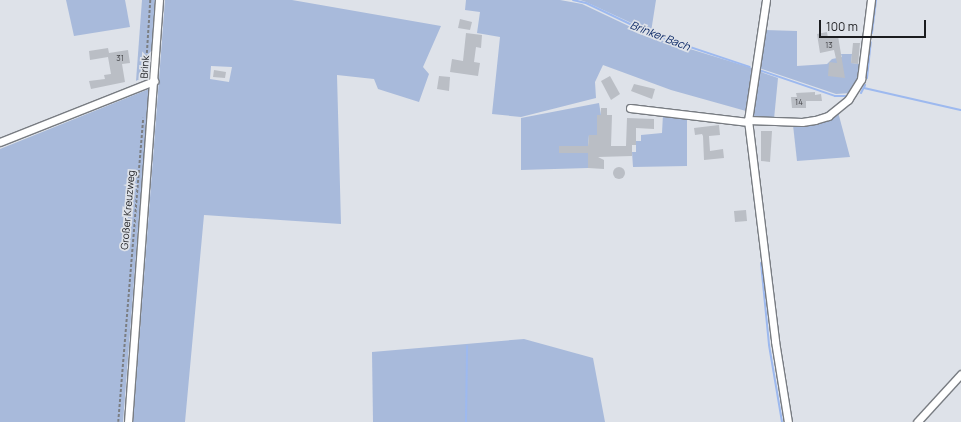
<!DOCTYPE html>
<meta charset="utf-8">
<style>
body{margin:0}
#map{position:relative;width:961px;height:422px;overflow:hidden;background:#dee2e9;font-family:Manrope,sans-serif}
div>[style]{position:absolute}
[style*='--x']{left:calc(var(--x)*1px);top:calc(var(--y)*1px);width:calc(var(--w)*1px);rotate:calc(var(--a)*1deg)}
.green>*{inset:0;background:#a8badb}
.stream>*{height:2px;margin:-1px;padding:0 1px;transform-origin:1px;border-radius:1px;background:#9db9ef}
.building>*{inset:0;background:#babec5}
.round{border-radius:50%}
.path>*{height:1.5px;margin-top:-0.75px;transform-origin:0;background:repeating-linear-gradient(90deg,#7b7e83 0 3px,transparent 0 5px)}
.roads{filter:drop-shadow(1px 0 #787c82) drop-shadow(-1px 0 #787c82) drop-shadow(0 1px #787c82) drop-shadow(0 -1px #787c82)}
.minor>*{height:7px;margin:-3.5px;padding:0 3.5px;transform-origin:3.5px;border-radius:3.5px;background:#fff}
span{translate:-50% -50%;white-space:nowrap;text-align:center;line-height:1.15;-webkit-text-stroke:3.5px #dee2e9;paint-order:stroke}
.number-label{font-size:8px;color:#434448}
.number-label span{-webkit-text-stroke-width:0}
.street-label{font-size:10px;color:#1b1c1f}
.water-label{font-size:11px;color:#0d2a67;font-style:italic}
.scale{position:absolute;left:819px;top:20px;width:107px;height:18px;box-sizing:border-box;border:2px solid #1b1c1f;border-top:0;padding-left:5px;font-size:12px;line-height:14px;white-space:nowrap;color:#1b1c1f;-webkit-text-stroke:3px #dee2e9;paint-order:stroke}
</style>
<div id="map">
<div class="green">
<div style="clip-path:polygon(66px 0,125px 0,130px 27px,74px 36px)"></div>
<div style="clip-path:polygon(142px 0,155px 0,150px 73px,136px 81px)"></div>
<div style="clip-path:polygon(evenodd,165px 0,292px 0,441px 26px,423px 67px,429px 74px,419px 102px,378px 89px,374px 79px,337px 75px,341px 224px,204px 215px,185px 422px,133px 422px,165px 0,211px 66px,232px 67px,229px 82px,210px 79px,211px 66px)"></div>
<div style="clip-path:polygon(466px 0,560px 0,582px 4px,654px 38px,752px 68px,746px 111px,671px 90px,603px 65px,595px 82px,596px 98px,521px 117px,492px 114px,500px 37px,477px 33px,480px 12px,465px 10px)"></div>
<div style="clip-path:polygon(580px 0,656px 0,651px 32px,586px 2px)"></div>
<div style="clip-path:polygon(765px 30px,797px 31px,797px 66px,827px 64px,832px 59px,842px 57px,841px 54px,852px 54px,851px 63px,860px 64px,859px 79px,851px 93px,836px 94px,759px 68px)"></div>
<div style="clip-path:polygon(758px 71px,778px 78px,774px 119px,751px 118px)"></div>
<div style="clip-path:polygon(149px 89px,123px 422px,0 422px,0 149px)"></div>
<div style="clip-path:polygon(599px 103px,601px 115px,597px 115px,597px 135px,589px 135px,588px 146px,559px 146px,559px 153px,588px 153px,588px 168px,521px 170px,521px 118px)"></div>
<div style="clip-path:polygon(838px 112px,850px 157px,797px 161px,793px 125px)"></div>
<div style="clip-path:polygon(663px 114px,687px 117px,687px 166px,633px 167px,632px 152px,636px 152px,636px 141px,641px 141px,641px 135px,662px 133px)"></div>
<div style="clip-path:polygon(524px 339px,593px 358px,605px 422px,373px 422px,372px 352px)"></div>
</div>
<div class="stream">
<div style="--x:573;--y:0;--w:13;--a:13"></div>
<div style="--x:586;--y:3;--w:72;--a:25.5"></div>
<div style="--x:651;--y:34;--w:104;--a:18.4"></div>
<div style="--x:872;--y:33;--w:33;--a:-83"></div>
<div style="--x:759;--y:70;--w:80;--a:18.9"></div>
<div style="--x:835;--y:96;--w:12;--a:0"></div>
<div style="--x:867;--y:78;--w:36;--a:-84"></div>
<div style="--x:864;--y:88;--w:99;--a:12.8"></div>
<div style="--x:861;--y:93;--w:9;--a:-63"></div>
<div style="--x:761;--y:263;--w:82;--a:84.4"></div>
<div style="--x:769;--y:345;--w:78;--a:80.4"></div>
<div style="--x:466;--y:422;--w:76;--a:-89.2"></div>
</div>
<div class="building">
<div style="clip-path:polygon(460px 19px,472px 22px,470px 30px,458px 28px)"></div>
<div style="clip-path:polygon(827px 32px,828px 38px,838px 36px,845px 78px,828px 76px,829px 62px,837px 63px,834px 50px,820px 53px,817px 34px)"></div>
<div style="clip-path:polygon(466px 33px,482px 35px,481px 48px,476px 47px,474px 62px,480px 63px,478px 76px,450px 72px,452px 59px,463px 61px)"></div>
<div style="clip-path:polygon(853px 43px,860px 43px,858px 64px,851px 63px)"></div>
<div style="clip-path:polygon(108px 48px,109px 53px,128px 50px,130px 63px,122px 64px,125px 82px,91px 89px,89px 81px,105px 79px,104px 75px,111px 74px,108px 57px,90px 60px,89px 51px)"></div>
<div style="clip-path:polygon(214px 70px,226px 72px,225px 78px,213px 77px)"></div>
<div style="clip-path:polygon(439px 76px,450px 77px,449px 91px,437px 89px)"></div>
<div style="clip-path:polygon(610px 76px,620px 94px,611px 100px,601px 81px)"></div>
<div style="clip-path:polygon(634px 84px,655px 89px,652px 99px,631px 91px)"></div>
<div style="clip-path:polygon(815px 92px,815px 95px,821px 94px,822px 101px,806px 101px,806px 108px,792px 108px,791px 97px,797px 97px,796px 93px)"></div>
<div style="clip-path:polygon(601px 108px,607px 108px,607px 115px,612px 115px,611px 146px,626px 146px,627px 118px,654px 119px,654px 129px,636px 128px,636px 145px,632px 145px,632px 156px,598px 157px,604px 160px,604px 169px,588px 168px,588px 153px,559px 153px,559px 146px,588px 146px,589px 135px,597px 135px,597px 115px,601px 115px)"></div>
<div style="clip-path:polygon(719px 125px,720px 135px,709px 136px,710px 151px,723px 149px,724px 158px,704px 160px,703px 136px,702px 134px,695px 135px,694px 128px)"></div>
<div style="clip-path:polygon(761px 131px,772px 131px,770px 162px,761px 161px)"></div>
<div class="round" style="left:613px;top:167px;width:12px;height:12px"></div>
<div style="clip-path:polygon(746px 210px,747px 221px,735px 222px,734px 211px)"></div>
</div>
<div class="path">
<div style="--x:145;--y:78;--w:78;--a:-86.3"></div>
<div style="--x:118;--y:422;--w:305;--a:-85.3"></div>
</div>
<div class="roads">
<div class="minor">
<div style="--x:766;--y:0;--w:121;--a:98.5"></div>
<div style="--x:748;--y:120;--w:223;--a:83"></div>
<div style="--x:775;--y:341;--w:82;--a:80.9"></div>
<div style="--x:630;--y:108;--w:119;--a:6.8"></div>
<div style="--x:748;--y:120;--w:54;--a:2.1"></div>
<div style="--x:802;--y:122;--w:13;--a:-9"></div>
<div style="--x:815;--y:120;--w:14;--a:-17"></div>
<div style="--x:828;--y:116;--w:26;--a:-39"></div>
<div style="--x:848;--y:100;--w:25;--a:-58"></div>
<div style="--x:861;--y:79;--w:80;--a:-82.8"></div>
<div style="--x:0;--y:142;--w:166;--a:-21.6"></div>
<div style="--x:128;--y:422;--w:423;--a:-85.8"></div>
<div style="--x:917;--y:422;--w:65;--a:-47.5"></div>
</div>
</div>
<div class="number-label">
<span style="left:829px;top:45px">13</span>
<span style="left:120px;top:58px">31</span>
<span style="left:799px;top:102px">14</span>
</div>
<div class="street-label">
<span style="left:145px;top:67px;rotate:-86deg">Brink</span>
<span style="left:128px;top:210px;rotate:-85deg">Großer Kreuzweg</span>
</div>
<div class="water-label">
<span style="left:660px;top:36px;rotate:21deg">Brinker Bach</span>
</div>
<div class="scale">100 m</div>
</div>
